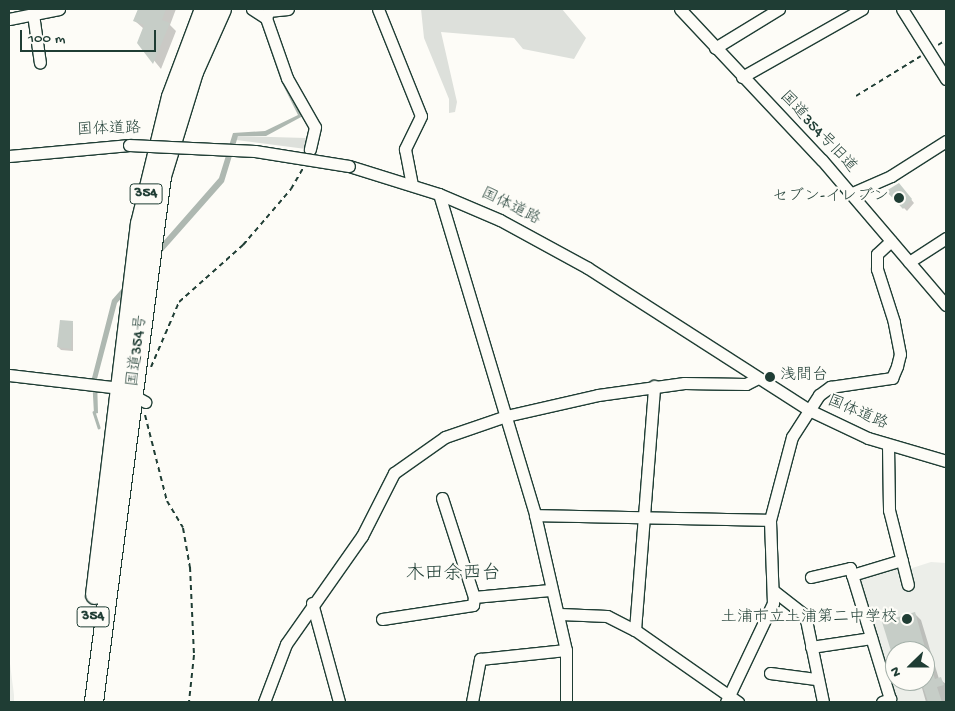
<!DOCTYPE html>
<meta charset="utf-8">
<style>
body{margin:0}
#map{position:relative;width:955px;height:711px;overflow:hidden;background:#fdfcf7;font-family:"Gochi Hand","Klee One",sans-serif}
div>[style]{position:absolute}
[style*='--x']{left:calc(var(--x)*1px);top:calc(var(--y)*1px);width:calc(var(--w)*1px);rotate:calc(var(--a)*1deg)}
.built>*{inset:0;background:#eceee9}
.green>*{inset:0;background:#dde0db}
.water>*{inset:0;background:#aeb8b1}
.shadow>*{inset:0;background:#0003}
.stream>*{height:2.5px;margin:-1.25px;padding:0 1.25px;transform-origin:1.25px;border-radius:1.25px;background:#aeb8b1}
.building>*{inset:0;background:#c6cdc7}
.path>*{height:2px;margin-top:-1px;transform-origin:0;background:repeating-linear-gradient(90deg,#1f3d34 0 5px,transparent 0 9px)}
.roads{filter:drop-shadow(1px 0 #1f3d34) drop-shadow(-1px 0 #1f3d34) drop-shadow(0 1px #1f3d34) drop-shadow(0 -1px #1f3d34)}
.minor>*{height:11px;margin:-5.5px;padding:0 5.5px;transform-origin:5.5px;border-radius:5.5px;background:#fdfcf7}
.highway>*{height:18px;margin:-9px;padding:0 9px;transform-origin:9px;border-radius:9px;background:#fdfcf7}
.bridges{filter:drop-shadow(1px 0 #1f3d34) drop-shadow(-1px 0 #1f3d34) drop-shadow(0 1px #1f3d34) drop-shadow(0 -1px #1f3d34)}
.minor-bridge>*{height:11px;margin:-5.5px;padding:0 5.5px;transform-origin:5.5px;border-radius:5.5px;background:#fdfcf7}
.dots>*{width:14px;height:14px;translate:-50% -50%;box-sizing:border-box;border:2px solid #fdfcf7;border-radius:50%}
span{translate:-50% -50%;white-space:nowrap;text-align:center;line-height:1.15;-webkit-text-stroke:4.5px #fdfcf7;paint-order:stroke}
.shield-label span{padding:1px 4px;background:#fdfcf7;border:1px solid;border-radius:4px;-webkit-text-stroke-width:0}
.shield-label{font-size:15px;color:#1f3d34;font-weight:700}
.street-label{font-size:16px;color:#1f3d34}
.poi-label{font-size:16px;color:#1f3d34}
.right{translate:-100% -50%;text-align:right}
.left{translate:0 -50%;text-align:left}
.quarter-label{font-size:19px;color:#1f3d34}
.frame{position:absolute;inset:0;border:10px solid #1f3d34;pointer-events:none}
.north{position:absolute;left:885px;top:641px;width:50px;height:50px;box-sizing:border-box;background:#fdfcf7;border:1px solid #a4b0a9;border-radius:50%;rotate:248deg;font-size:14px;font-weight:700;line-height:20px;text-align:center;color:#1f3d34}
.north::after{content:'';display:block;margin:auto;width:18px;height:22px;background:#1f3d34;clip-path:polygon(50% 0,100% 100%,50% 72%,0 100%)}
.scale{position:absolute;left:20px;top:30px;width:136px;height:22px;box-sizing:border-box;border:2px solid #1f3d34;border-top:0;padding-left:6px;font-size:15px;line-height:18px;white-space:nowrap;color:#1f3d34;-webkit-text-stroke:4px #fdfcf7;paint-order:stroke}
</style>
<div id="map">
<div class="built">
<div style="clip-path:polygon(evenodd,931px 562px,946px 563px,946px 702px,894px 702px,859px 576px,898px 565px,906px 570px,931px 562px,895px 651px,925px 651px,925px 681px,895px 681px,895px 651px)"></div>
<div style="clip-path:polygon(9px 656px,14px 695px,14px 702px,9px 702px)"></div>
</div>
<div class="green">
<div style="clip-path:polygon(421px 9px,562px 9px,586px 38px,574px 59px,523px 49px,514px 38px,441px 32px,457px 102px,455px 112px,449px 113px,449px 99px,424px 38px)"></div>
<div style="clip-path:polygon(238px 136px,306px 138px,306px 149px,236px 140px)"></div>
</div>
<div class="water">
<div style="clip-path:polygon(261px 9px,266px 9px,285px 79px,303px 116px,266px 136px,238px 136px,224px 182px,117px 303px,97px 379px,98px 413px,94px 414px,92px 378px,112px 300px,219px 178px,233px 133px,265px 131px,298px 115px,281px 81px,260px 20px)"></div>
</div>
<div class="shadow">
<div style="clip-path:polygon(140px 9px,176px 9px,170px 25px,176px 31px,161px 69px,139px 42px,144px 29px,135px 21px)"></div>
<div style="clip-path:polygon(902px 188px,914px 203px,907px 211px,888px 192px)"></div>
<div style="clip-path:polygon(73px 322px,73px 351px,61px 350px,58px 347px)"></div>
<div style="clip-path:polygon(914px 613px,921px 620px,939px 679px,946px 684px,946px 702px,926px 702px,920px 681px,925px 681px,925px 651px,893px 653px,883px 623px)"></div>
</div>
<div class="stream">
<div style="--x:94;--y:412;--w:16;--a:72"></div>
</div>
<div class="building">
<div style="clip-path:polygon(138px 9px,166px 9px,162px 20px,170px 23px,153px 64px,137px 43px,144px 25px,133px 21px)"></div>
<div style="clip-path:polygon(899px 183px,912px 199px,903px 209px,886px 191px)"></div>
<div style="clip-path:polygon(60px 320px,73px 321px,71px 349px,57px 347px)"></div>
<div style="clip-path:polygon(915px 612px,926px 651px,891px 651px,882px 622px)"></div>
<div style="clip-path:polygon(925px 652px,935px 679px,941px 677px,944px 685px,937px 687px,942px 702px,928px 702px,921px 681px,925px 681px)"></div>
</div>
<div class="path">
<div style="--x:938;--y:45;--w:9;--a:-32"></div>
<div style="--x:856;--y:96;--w:76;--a:-31.6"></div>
<div style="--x:151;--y:367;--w:71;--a:-66.7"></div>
<div style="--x:179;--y:302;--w:86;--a:-41.7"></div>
<div style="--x:243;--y:245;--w:74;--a:-49.4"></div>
<div style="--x:291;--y:189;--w:24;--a:-60"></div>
<div style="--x:145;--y:415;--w:89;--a:75.7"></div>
<div style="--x:167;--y:501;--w:31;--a:59"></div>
<div style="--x:183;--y:528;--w:40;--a:80"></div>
<div style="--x:190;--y:567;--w:88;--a:87.4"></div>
<div style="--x:194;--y:655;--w:47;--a:96.1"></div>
</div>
<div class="roads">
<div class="minor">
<div style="--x:252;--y:9;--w:17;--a:33"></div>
<div style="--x:269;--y:9;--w:9;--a:108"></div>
<div style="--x:266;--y:18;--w:64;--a:70.7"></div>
<div style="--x:287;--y:78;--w:56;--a:60.3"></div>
<div style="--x:315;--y:127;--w:23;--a:103"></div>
<div style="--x:378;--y:9;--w:115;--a:68.1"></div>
<div style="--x:421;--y:116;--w:37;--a:116"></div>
<div style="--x:405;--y:149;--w:36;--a:79"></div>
<div style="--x:680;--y:9;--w:207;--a:46.8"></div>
<div style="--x:822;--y:160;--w:191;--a:49.5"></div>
<div style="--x:902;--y:9;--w:83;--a:57.8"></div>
<div style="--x:268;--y:11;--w:20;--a:-6"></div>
<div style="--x:33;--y:14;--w:49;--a:81.9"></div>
<div style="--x:9;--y:19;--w:51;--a:-11.3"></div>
<div style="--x:715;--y:48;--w:75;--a:-31.4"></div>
<div style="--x:742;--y:77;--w:138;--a:-29.5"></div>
<div style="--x:9;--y:156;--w:121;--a:-5.2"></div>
<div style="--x:349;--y:166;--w:94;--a:17.3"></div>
<div style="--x:439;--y:194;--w:66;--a:23.1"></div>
<div style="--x:500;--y:220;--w:100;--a:28.6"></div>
<div style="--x:588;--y:268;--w:263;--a:32.7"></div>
<div style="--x:809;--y:410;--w:65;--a:25.4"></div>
<div style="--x:868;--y:438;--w:81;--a:16.4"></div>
<div style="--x:439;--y:194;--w:335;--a:73.3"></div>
<div style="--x:535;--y:515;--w:139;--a:77.1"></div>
<div style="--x:566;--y:650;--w:52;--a:90"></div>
<div style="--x:850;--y:194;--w:45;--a:-23.7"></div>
<div style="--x:891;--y:176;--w:65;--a:-32.5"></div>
<div style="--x:909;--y:262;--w:44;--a:-33"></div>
<div style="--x:9;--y:375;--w:112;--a:6.7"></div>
<div style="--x:120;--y:388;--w:29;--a:29"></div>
<div style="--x:888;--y:445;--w:65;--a:89.1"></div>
<div style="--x:889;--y:510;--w:77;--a:75.8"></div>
<div style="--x:442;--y:498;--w:104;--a:72.1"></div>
<div style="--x:474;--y:597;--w:76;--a:-5.3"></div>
<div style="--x:535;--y:515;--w:235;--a:1.2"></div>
<div style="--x:811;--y:577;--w:40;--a:-13"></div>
<div style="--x:850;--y:568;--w:7;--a:74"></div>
<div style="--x:774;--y:591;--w:39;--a:38"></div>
<div style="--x:805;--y:615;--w:89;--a:78.3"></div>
<div style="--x:312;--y:603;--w:103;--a:74.7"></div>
<div style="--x:560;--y:614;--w:47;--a:2.4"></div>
<div style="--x:607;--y:616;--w:31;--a:27"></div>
<div style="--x:635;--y:630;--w:126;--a:35"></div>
<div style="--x:382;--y:619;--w:92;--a:-8.7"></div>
<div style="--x:473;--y:605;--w:8;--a:-83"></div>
<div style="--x:635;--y:630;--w:245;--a:-85.5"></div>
<div style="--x:811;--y:647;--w:61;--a:-8.5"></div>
<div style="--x:770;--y:673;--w:46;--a:7.4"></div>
<div style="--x:264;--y:702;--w:62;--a:-69.2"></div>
<div style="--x:286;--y:644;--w:132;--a:-54.9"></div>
<div style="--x:362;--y:536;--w:71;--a:-63.1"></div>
<div style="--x:394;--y:473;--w:62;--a:-35.2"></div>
<div style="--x:445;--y:437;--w:65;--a:-19"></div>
<div style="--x:506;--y:416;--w:94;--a:-12.9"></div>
<div style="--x:598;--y:395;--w:87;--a:-7.9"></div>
<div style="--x:684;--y:383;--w:62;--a:0.9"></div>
<div style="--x:746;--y:384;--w:11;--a:-27"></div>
<div style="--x:472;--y:702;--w:44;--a:-79.5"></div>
<div style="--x:480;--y:659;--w:86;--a:-6"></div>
<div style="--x:726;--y:702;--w:110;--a:-64.6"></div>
<div style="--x:773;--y:603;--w:83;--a:-92.1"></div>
<div style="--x:770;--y:520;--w:86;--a:-75.2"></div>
<div style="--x:792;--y:437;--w:50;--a:-57.3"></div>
<div style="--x:819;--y:395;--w:14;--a:-36"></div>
<div style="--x:830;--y:387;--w:63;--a:-8.3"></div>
<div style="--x:892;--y:378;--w:13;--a:-67"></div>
<div style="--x:897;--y:366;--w:12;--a:-76"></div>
<div style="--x:900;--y:354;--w:33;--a:-101"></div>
<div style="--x:894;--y:322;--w:56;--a:-107.8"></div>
<div style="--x:877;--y:269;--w:15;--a:-90"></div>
<div style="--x:877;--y:254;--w:19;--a:-43"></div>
<div style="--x:882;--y:702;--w:9;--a:-21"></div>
<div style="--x:890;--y:699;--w:130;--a:-107"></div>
<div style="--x:852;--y:575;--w:52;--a:-16.7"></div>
</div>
<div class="highway">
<div style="--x:95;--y:595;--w:374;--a:-83.1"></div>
<div style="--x:140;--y:224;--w:131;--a:-76.3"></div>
<div style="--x:171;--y:97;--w:94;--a:-69.4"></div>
<div style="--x:94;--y:702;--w:530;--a:-82.63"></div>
<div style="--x:162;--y:176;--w:109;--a:-72.9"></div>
<div style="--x:194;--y:72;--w:69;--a:-66"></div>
</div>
</div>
<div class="bridges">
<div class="minor-bridge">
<div style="--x:129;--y:145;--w:126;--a:2.7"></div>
<div style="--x:255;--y:151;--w:95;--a:9.1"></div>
</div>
</div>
<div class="dots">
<div style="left:899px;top:198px;background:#1f3d34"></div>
<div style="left:770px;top:377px;background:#1f3d34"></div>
<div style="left:907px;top:619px;background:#1f3d34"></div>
</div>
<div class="shield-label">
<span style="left:146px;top:194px">354</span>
<span style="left:93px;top:617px">354</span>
</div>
<div class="street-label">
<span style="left:109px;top:131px;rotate:-2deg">国体道路</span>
<span style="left:817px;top:133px;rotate:47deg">国道354号旧道</span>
<span style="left:510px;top:208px;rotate:26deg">国体道路</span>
<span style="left:139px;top:351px;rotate:-83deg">国道354号</span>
<span style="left:857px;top:414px;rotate:23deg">国体道路</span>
</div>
<div class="poi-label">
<span class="right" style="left:889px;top:198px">セブン-イレブン</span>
<span class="left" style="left:780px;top:377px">浅間台</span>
<span class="right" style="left:897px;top:619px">土浦市立土浦第二中学校</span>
</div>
<div class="quarter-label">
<span style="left:453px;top:575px">木田余西台</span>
</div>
<div class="frame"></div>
<div class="north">N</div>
<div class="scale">100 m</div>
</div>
